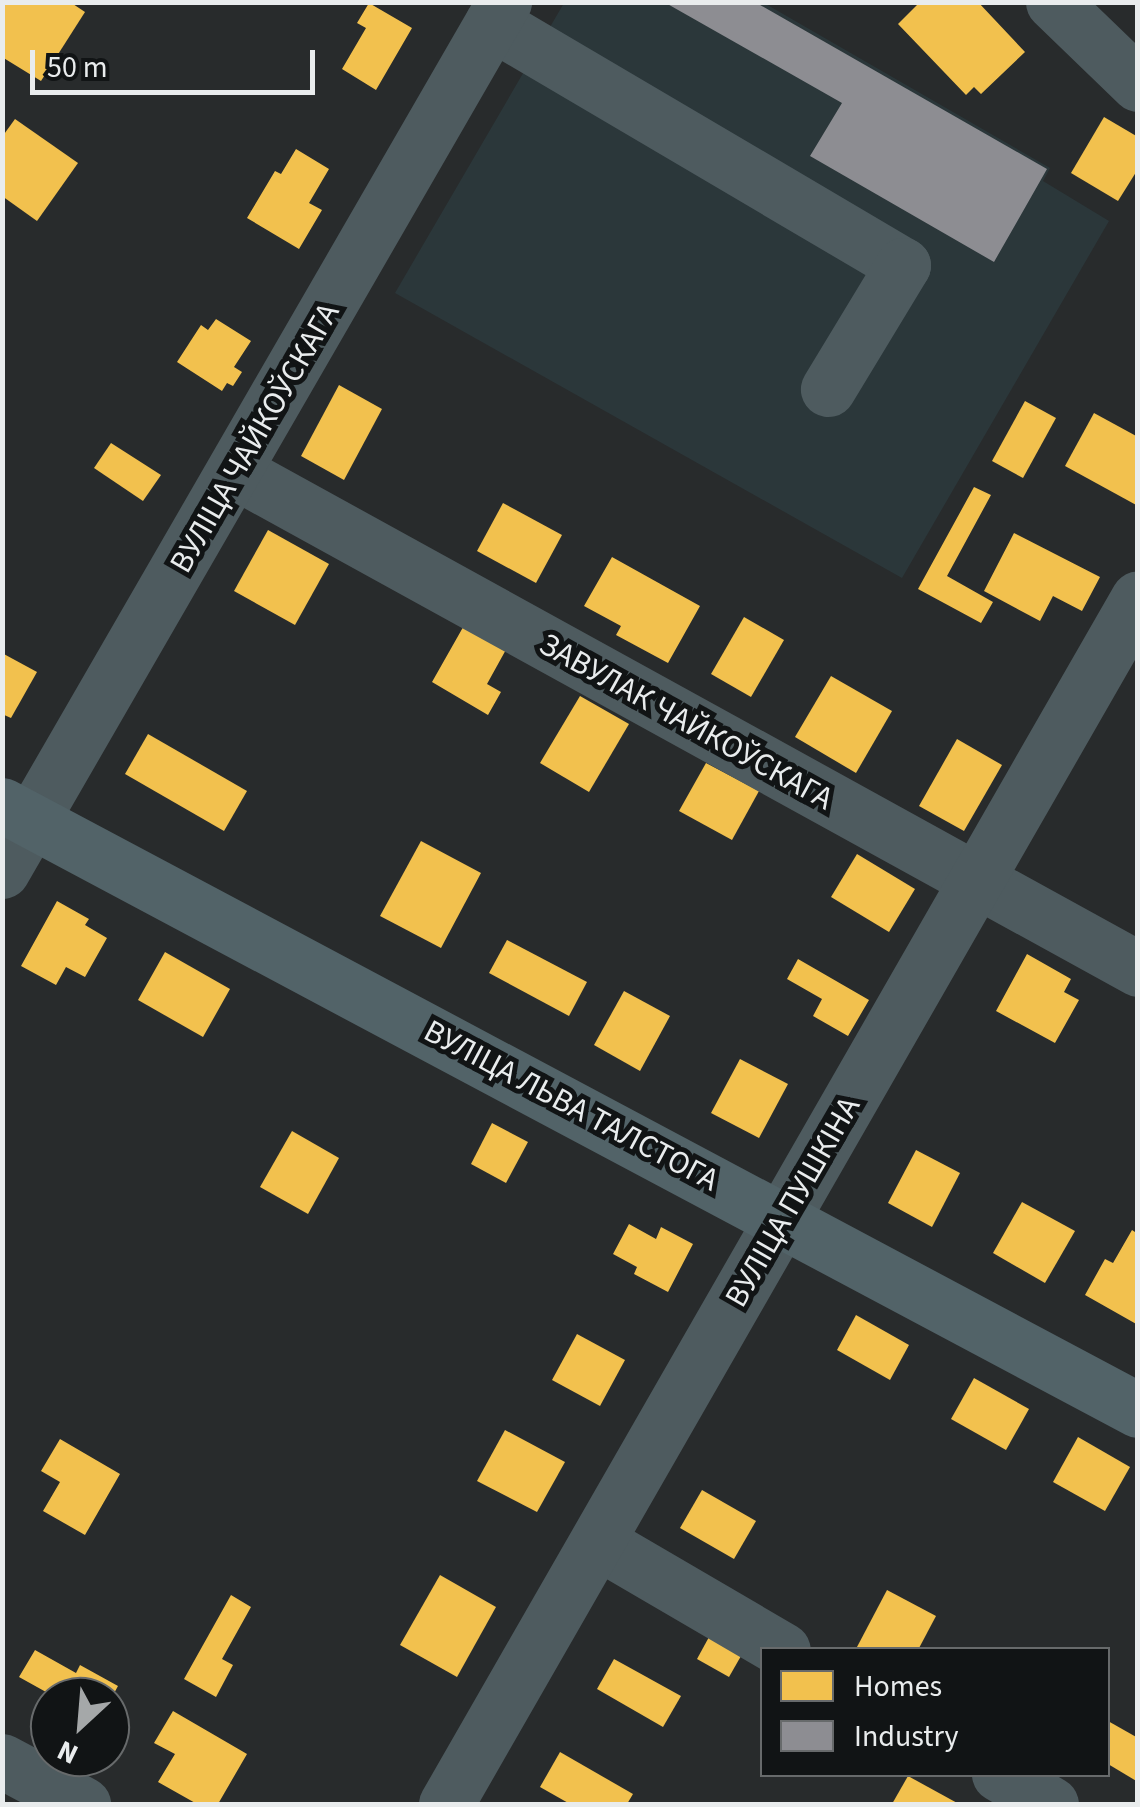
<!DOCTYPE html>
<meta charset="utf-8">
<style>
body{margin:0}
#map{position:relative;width:1140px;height:1807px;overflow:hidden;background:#282b2c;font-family:"Source Sans 3",sans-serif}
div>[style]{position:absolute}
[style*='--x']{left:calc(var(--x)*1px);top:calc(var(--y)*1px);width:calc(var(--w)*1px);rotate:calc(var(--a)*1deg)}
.built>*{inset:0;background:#2b373a}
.homes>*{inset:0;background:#f2c14e}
.industry>*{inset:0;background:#8d8d92}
.minor>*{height:55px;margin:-27.5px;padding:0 27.5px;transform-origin:27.5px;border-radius:27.5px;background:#4e5b5f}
.major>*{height:55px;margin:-27.5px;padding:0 27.5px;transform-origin:27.5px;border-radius:27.5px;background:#526368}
span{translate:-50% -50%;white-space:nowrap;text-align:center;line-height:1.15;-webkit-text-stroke:10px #111415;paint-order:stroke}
.street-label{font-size:32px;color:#e9eced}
.frame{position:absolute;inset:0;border:5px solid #e9eced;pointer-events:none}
.legend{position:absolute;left:760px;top:1647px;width:350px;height:130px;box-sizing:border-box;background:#111415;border:2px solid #676a6b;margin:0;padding:12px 18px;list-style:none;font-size:30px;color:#e9eced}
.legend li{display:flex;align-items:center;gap:20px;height:50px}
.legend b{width:50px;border:2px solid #676a6b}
.north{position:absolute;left:30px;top:1677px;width:100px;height:100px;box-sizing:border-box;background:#111415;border:2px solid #676a6b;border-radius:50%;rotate:206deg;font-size:28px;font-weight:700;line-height:40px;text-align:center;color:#e9eced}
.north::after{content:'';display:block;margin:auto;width:35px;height:45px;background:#a5a8a9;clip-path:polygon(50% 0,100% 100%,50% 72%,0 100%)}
.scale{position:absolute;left:30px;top:50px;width:285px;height:45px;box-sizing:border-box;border:5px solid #e9eced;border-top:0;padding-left:12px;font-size:30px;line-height:35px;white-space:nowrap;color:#e9eced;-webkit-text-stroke:8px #111415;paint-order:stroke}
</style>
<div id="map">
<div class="built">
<div style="clip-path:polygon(564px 3px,764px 3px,1050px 168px,1043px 181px,1109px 221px,902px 578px,395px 293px)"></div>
</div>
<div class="homes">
<div style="clip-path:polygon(5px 2px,70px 2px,85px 12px,41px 81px,2px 57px)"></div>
<div style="clip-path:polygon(920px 2px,978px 2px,1025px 52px,981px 94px,974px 87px,966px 95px,898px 24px)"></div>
<div style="clip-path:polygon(369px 3px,412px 28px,376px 90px,342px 69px,366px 28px,357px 23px)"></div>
<div style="clip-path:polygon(1104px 117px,1138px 137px,1138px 169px,1118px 201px,1071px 173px)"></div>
<div style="clip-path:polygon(15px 119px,78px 163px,37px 221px,2px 196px,2px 137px)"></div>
<div style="clip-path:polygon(296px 149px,329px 169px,309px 203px,322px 210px,299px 249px,247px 218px,275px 171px,281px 174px)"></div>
<div style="clip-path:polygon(216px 319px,251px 341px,234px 367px,242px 372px,233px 386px,227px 383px,222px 391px,177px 362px,201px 325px,208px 330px)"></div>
<div style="clip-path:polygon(339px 385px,382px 409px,344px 480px,301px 456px)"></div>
<div style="clip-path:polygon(1025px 401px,1056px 418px,1023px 478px,992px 461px)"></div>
<div style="clip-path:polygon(1094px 413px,1138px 437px,1138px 506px,1065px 466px)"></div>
<div style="clip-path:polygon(111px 443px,161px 475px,143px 501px,94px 468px)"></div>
<div style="clip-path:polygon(974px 487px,991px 495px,947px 576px,993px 602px,981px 623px,918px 589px)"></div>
<div style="clip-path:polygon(503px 503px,562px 535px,536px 583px,477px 551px)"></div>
<div style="clip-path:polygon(268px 530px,329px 564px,295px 625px,234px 591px)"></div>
<div style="clip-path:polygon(1014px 533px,1100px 577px,1082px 611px,1053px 596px,1040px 621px,984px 591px)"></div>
<div style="clip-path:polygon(612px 557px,700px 606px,668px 663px,616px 635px,621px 626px,584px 606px)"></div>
<div style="clip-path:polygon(744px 617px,784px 640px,751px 697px,711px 674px)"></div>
<div style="clip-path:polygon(466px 622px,508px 646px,487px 684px,501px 692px,488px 715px,432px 682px)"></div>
<div style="clip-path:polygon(2px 653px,37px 672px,11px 718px,2px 714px)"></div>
<div style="clip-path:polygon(831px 676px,892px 711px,856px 773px,795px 737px)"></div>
<div style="clip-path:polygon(580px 696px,629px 724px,589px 792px,540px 763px)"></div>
<div style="clip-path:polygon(148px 734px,247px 791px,224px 831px,125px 774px)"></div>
<div style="clip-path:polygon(957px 739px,1002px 765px,964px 831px,919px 806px)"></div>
<div style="clip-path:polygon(706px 763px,759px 791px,732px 840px,679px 811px)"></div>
<div style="clip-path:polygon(421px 841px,481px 873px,441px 948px,380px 916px)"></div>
<div style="clip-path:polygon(857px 854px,915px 889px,889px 932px,831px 897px)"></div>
<div style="clip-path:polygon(57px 901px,89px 919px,85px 925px,107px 938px,85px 977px,66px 967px,56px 985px,21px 966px)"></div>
<div style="clip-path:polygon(507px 940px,587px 982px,569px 1016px,489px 973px)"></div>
<div style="clip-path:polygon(165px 952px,230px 989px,203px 1037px,138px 1000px)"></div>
<div style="clip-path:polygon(1027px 954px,1071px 979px,1064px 992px,1079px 1000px,1055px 1043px,996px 1011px)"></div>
<div style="clip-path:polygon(798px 959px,869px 1000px,848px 1036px,813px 1016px,822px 999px,787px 979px)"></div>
<div style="clip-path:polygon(624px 991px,670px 1016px,640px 1071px,594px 1045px)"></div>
<div style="clip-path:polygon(740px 1059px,788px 1084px,759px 1138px,711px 1113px)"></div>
<div style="clip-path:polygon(492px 1123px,528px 1142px,506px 1183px,471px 1164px)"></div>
<div style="clip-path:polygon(292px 1131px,339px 1158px,308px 1214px,260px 1187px)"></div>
<div style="clip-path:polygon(916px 1150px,960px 1173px,932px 1227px,888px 1203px)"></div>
<div style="clip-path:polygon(1022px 1202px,1075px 1231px,1045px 1283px,993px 1253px)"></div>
<div style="clip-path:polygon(629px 1224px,656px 1239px,661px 1227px,693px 1244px,668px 1292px,634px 1274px,637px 1267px,613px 1254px)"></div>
<div style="clip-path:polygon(1132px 1230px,1138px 1234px,1138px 1325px,1085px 1295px,1105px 1259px,1113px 1263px)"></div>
<div style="clip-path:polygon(856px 1315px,909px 1345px,890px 1380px,837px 1350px)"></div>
<div style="clip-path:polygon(577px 1334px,625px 1360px,600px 1406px,552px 1380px)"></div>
<div style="clip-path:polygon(974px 1378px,1029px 1409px,1006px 1450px,951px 1419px)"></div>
<div style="clip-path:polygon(505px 1430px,565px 1462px,537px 1512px,477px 1481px)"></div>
<div style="clip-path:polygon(1078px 1437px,1130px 1467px,1105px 1511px,1053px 1482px)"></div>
<div style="clip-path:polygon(60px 1439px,120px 1474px,85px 1535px,43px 1511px,60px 1482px,41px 1471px)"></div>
<div style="clip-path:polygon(702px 1490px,756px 1521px,734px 1559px,680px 1528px)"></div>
<div style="clip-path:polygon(440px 1575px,496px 1607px,457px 1677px,400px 1645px)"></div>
<div style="clip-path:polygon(887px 1590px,936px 1616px,918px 1650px,857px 1647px)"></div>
<div style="clip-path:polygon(231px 1595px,251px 1607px,222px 1659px,233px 1665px,216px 1697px,184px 1679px)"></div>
<div style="clip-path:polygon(709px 1637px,741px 1656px,729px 1677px,697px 1659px)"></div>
<div style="clip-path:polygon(35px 1650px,76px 1673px,80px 1665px,118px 1686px,112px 1697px,55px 1697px,19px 1677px)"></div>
<div style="clip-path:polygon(614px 1659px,681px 1696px,663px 1727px,597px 1689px)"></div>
<div style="clip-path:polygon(173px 1711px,247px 1754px,218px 1804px,197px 1804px,158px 1782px,175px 1754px,154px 1743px)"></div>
<div style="clip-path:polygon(1108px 1721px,1138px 1738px,1138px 1782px,1108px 1764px)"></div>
<div style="clip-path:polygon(560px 1752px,633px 1794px,627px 1804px,570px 1804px,540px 1787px)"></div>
<div style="clip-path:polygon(908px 1776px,959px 1804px,892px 1804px)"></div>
</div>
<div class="industry">
<div style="clip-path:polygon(664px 2px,755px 2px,1047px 169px,994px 262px,810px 156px,842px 103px)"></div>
</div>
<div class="minor">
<div style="--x:1053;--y:2;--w:118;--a:44"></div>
<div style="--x:492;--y:23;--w:477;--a:30.5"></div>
<div style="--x:903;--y:265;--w:145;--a:121.2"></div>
<div style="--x:236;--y:472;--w:1030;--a:28.85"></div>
<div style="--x:2;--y:871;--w:1004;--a:-59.99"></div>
<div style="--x:598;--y:1542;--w:214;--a:30.3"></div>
<div style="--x:2;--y:1761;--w:92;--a:28"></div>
<div style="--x:999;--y:1774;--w:60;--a:30"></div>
<div style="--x:446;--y:1804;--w:1390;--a:-60.15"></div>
</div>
<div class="major">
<div style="--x:2;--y:805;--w:1287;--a:28.04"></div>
</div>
<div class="street-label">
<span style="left:255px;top:438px;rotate:-60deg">ВУЛІЦА ЧАЙКОЎСКАГА</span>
<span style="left:686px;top:722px;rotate:29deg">ЗАВУЛАК ЧАЙКОЎСКАГА</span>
<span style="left:571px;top:1106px;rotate:28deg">ВУЛІЦА ЛЬВА ТАЛСТОГА</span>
<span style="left:793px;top:1202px;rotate:-60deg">ВУЛІЦА ПУШКІНА</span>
</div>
<div class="frame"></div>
<ul class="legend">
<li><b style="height:28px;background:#f2c14e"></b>Homes</li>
<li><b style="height:28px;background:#8d8d92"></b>Industry</li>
</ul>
<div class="north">N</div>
<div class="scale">50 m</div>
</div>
